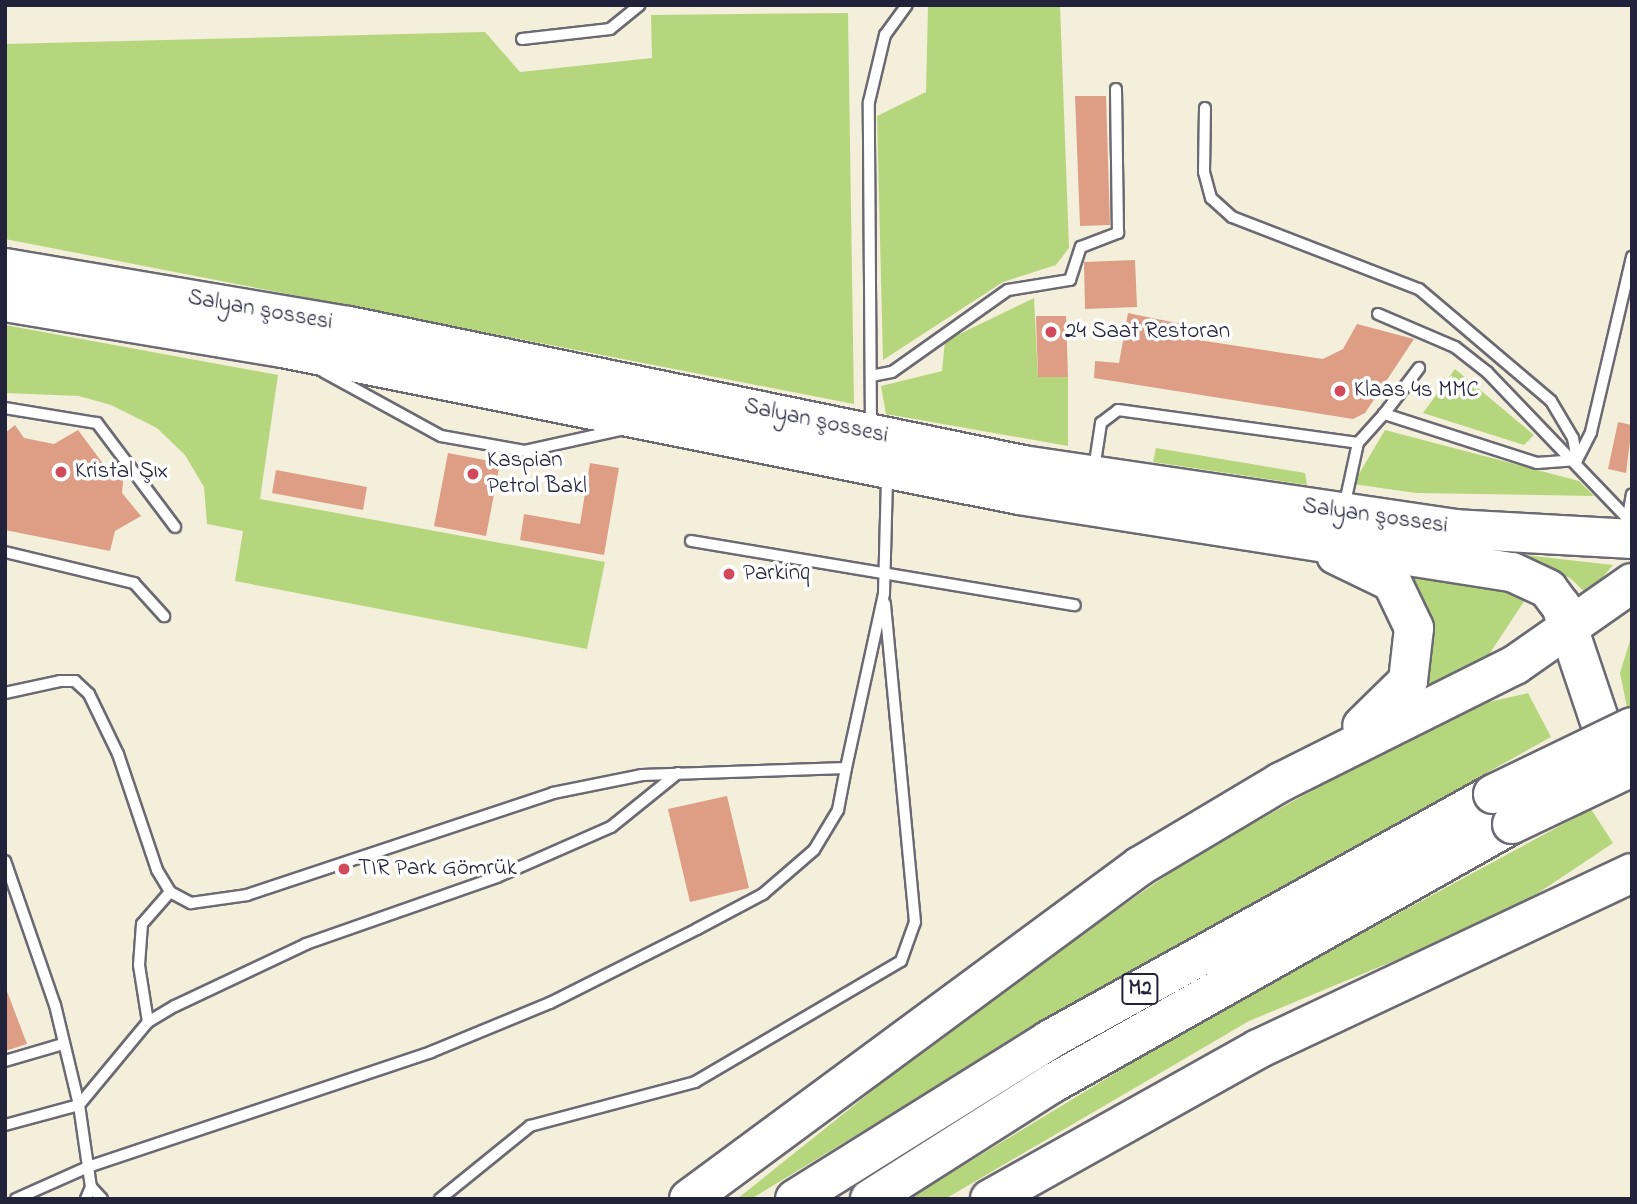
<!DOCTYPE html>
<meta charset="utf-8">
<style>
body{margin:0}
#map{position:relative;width:1637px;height:1204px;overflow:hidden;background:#f3efdb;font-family:"Indie Flower",sans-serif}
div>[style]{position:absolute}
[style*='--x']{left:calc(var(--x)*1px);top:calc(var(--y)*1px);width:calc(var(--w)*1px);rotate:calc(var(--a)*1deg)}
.green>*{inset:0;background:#b6d67d}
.building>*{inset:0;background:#dd9e85}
.roads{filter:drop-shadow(2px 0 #6b6a73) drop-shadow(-2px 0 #6b6a73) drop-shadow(0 2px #6b6a73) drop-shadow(0 -2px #6b6a73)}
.lane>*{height:10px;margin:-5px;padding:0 5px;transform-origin:5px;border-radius:5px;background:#fff}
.highway>*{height:38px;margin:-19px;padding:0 19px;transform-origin:19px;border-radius:19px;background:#fff}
.bridges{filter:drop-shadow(2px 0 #6b6a73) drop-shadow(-2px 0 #6b6a73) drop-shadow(0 2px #6b6a73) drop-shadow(0 -2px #6b6a73)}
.highway-bridge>*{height:38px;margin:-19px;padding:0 19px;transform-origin:19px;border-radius:19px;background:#fff}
.dots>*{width:19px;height:19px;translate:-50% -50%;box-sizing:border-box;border:4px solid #fff;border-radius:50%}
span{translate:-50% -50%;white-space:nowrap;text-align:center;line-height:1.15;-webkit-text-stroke:7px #fff;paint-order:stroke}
.shield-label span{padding:2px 5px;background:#fff;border:2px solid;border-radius:5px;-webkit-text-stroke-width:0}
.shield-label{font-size:21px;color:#22223b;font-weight:700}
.street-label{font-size:23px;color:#22223b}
.poi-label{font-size:23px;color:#22223b}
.left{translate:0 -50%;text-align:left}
.frame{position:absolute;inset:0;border:7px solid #22223b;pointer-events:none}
</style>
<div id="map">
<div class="green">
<div style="clip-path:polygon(928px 5px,1060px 5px,1069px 248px,1056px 265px,1003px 282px,883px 360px,877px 116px,926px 92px)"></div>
<div style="clip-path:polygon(848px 13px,854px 404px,5px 239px,5px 44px,485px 32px,520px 72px,652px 58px,651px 15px)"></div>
<div style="clip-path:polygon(1034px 298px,1038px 377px,1068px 377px,1068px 446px,886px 414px,881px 386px,942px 371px,945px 341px)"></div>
<div style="clip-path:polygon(5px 325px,278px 375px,260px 499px,605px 562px,587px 649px,235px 581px,243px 531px,207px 524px,204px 487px,185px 455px,157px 428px,111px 405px,79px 396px,5px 393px)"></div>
<div style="clip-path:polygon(1455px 369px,1534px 435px,1524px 445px,1423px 413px)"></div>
<div style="clip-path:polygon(1385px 430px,1579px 481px,1594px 496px,1416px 493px,1353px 484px)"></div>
<div style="clip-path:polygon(1156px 448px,1305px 473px,1307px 485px,1153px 462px)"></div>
<div style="clip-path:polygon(1516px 554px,1613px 565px,1588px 595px,1570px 578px)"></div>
<div style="clip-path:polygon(1394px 570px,1500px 588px,1525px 600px,1488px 656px,1416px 698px)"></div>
<div style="clip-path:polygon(1632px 634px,1632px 732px,1620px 673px)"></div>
<div style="clip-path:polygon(1528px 693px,1551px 737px,1076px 1002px,751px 1199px,737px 1199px,967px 1015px,1194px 856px,1462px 708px)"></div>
<div style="clip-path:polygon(1591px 809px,1613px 843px,1507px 914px,1249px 1021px,945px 1199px,908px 1199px,1211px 1015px)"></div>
</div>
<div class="building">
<div style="clip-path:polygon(1075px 96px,1106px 96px,1110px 225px,1080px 226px)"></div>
<div style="clip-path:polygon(1135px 260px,1137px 307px,1085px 309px,1084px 262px)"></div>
<div style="clip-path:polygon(1128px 313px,1181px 324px,1179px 337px,1323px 359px,1343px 349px,1357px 324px,1414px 339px,1365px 413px,1353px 419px,1094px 378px,1095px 361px,1119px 363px)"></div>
<div style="clip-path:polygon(1036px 316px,1066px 316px,1068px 377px,1038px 377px)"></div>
<div style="clip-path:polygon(1618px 422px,1632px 425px,1626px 473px,1608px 469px)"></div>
<div style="clip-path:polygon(15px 425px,24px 438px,54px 444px,78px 430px,107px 469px,124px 472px,122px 493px,141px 516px,115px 531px,110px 551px,5px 530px,5px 433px)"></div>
<div style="clip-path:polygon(448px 453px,500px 463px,486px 536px,434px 526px)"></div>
<div style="clip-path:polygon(590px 463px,619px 468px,604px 555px,520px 540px,524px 514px,580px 524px)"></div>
<div style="clip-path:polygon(276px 470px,367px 487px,363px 510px,272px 493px)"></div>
<div style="clip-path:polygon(727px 796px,749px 888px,690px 902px,668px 809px)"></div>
<div style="clip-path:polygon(5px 986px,27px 1044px,5px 1051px)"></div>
</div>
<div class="roads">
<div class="lane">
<div style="--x:522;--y:39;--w:89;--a:-6.5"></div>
<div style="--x:610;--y:29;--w:38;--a:-39"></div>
<div style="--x:1205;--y:108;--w:64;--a:90.9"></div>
<div style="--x:1204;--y:172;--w:27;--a:75"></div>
<div style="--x:1211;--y:198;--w:28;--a:42"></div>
<div style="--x:1232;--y:217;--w:200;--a:21.1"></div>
<div style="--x:1419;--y:289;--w:173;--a:40.3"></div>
<div style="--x:1551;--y:401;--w:43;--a:59.3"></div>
<div style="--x:1573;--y:438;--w:22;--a:80"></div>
<div style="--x:1577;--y:460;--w:40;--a:175.7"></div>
<div style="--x:1537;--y:463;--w:161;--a:-162.2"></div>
<div style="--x:1384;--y:414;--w:39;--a:132"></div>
<div style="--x:1358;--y:443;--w:66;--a:102.3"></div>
<div style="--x:1378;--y:314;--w:84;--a:23.2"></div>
<div style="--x:1455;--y:347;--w:41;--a:38"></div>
<div style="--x:1487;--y:372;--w:202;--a:46.2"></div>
<div style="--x:324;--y:372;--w:133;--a:28.7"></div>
<div style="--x:441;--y:436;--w:85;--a:10.1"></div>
<div style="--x:525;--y:451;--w:97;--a:-12.5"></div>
<div style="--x:871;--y:376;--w:21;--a:-11"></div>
<div style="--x:892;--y:372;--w:142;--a:-35.3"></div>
<div style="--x:1008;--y:290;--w:63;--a:-9.2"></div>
<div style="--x:1070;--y:280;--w:35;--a:-72"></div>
<div style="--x:1081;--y:247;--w:40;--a:-21"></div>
<div style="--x:1118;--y:233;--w:144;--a:-90.8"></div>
<div style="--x:5;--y:408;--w:93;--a:9.3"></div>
<div style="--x:97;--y:423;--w:130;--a:53.1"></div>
<div style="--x:1384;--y:414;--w:58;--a:-52.7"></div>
<div style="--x:871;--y:427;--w:325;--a:-90.4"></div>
<div style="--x:869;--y:102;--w:69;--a:-76.6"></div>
<div style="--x:885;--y:35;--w:37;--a:-54"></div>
<div style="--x:1577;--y:460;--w:31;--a:-63"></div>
<div style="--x:1591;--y:432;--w:180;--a:-76.8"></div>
<div style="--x:1094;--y:469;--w:47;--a:-81.3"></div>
<div style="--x:1101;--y:423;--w:21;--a:-37"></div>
<div style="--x:1118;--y:410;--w:242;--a:7.8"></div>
<div style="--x:1627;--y:522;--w:28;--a:-80"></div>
<div style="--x:691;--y:541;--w:389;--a:9.5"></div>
<div style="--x:5;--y:552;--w:133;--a:13.5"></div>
<div style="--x:134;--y:583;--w:45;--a:47.7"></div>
<div style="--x:5;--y:693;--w:56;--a:-12.3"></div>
<div style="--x:60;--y:681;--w:15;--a:0"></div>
<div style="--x:75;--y:681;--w:19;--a:43"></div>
<div style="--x:89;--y:694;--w:67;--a:64.2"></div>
<div style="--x:118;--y:754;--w:122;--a:71.4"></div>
<div style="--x:157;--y:870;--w:26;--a:59"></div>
<div style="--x:170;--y:892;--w:24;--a:28"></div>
<div style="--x:191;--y:903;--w:57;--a:-8.1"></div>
<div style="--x:247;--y:895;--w:323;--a:-18.4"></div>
<div style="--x:553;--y:793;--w:91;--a:-11.4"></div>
<div style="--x:642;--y:775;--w:204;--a:-2"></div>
<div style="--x:846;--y:768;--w:179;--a:-77.7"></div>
<div style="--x:884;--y:593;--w:118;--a:-88.5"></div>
<div style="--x:5;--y:861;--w:152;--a:70.9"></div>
<div style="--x:55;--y:1005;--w:103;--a:76.5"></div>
<div style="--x:79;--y:1105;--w:83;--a:81.7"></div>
<div style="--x:91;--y:1187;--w:13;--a:113"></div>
<div style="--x:148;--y:1022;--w:58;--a:-99"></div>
<div style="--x:139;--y:965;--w:41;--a:-85.8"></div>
<div style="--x:142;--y:924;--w:43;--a:-48.8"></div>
<div style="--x:5;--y:1061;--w:60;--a:-16.3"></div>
<div style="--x:5;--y:1125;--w:77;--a:-15.1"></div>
<div style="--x:79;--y:1105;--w:108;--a:-50.3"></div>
<div style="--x:148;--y:1022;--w:31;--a:-31"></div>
<div style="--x:175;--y:1006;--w:145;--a:-25.3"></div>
<div style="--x:306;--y:944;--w:202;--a:-19.3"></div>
<div style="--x:497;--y:877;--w:124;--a:-23.7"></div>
<div style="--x:611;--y:827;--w:86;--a:-38.9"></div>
<div style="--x:91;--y:1187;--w:16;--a:47"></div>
<div style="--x:16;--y:1199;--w:79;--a:-24"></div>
<div style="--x:88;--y:1167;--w:362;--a:-18.5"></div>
<div style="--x:431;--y:1052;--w:129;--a:-22.4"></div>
<div style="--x:550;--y:1003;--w:165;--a:-26.7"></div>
<div style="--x:697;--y:929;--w:75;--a:-27.9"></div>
<div style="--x:763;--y:894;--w:67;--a:-40.8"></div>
<div style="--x:814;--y:850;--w:47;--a:-59"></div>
<div style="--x:838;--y:810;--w:43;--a:-79.2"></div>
<div style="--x:440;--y:1199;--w:116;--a:-39"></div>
<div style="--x:530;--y:1126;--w:171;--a:-14.9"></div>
<div style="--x:695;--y:1082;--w:239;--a:-30.4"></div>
<div style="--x:901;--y:961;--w:41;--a:-70.3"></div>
<div style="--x:915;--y:922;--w:320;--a:-95.4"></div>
</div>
<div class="highway">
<div style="--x:5;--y:268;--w:349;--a:9.6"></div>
<div style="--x:349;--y:326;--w:688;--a:11.65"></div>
<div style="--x:1023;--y:465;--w:436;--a:8.4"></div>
<div style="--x:1454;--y:529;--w:178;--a:3.2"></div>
<div style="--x:5;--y:302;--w:281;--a:9.4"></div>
<div style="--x:282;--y:348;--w:752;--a:11.28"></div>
<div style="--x:1019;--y:495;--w:499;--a:8.9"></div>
<div style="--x:1512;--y:572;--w:40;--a:25"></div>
<div style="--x:1548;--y:589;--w:21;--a:53"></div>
<div style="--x:1561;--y:606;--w:135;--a:71.4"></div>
<div style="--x:1336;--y:555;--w:62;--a:25.7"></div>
<div style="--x:1392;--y:582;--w:51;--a:64.4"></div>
<div style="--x:1414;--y:628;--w:53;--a:96.5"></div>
<div style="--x:1408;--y:681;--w:64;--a:135.6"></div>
<div style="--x:689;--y:1199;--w:561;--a:-36.44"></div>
<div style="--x:1140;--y:866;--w:164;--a:-30.8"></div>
<div style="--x:1281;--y:782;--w:262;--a:-26.6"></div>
<div style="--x:1515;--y:665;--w:143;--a:-35"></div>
<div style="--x:795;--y:1199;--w:300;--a:-32"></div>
<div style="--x:1049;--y:1040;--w:508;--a:-28.99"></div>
<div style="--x:870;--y:1199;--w:217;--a:-32.4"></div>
<div style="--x:1053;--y:1083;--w:527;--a:-29.43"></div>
<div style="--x:990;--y:1199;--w:307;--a:-29.2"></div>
<div style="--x:1258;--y:1049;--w:413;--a:-25.2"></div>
</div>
</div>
<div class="bridges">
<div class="highway-bridge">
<div style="--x:1493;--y:794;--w:154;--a:-25.7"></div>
<div style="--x:1512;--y:824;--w:133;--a:-25.4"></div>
</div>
</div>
<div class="dots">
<div style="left:1051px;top:332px;background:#d1495b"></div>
<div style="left:1340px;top:391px;background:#d1495b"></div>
<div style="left:61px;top:472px;background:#d1495b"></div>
<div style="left:473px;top:474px;background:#d1495b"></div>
<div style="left:729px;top:574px;background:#d1495b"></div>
<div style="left:344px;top:869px;background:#d1495b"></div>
</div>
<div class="shield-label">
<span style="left:1140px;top:989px">M2</span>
</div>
<div class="street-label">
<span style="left:260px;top:311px;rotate:10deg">Salyan şossesi</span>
<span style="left:816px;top:422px;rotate:12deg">Salyan şossesi</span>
<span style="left:1375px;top:517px;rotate:8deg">Salyan şossesi</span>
</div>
<div class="poi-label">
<span class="left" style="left:1065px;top:332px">24 Saat Restoran</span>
<span class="left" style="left:1354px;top:391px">Klaas 4s MMC</span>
<span class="left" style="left:487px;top:474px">Kaspian<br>Petrol Bakl</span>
<span class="left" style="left:75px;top:472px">Kristal Şıx</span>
<span class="left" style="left:743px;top:574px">Parkinq</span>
<span class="left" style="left:358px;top:869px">TIR Park Gömrük</span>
</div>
<div class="frame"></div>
</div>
